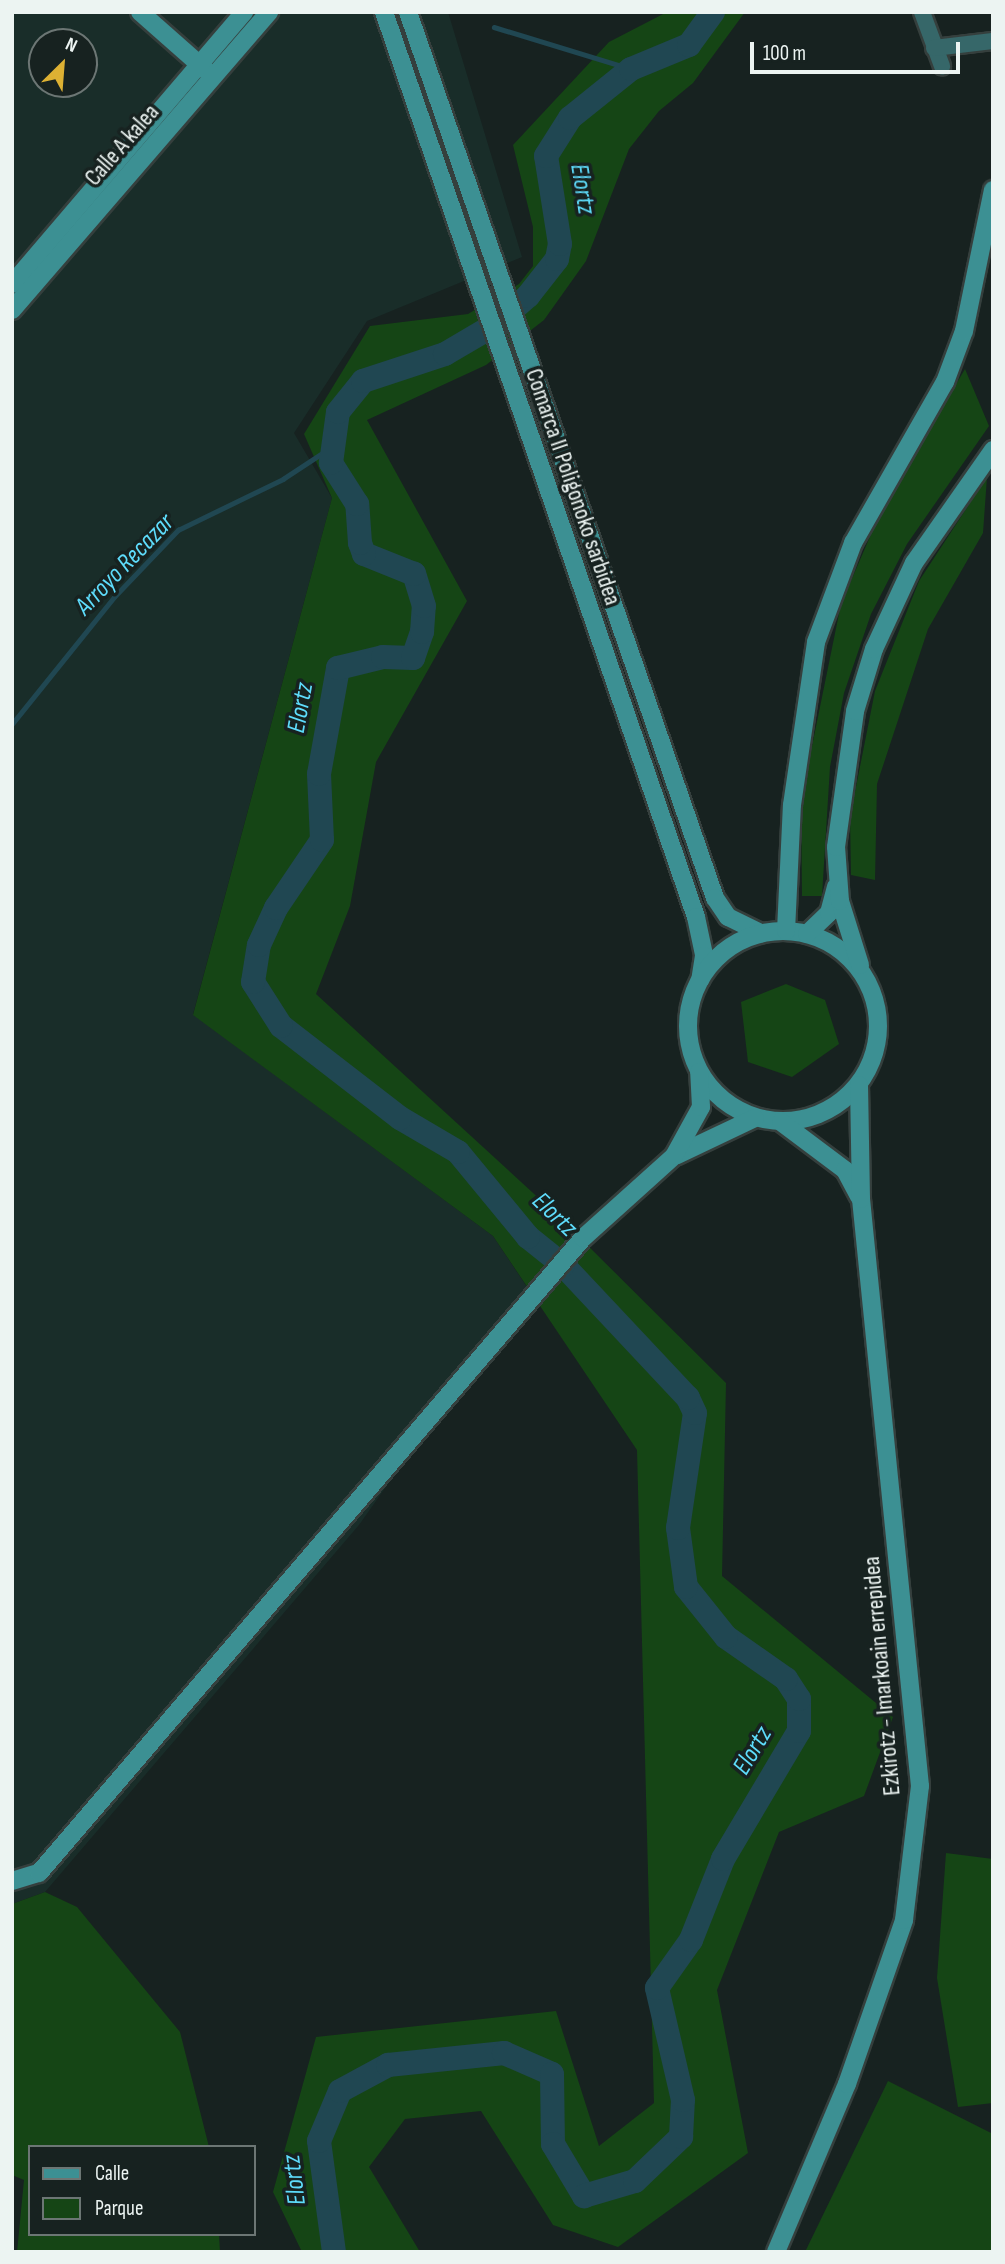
<!DOCTYPE html>
<style>
body{margin:0}
#map{position:relative;width:1005px;height:2264px;overflow:hidden;background:#172220;font-family:"Sofia Sans Condensed",sans-serif}
div>[style]{position:absolute}
[style*='--x']{left:calc(var(--x)*1px);top:calc(var(--y)*1px);width:calc(var(--w)*1px);rotate:calc(var(--a)*1deg)}
.built>*{inset:0;background:#192d29}
.green>*{inset:0;background:#154515}
.stream>*{height:4.5px;margin:-2.25px;padding:0 2.25px;transform-origin:2.25px;border-radius:2.25px;background:#204752}
.river>*{height:24px;margin:-12px;padding:0 12px;transform-origin:12px;border-radius:12px;background:#204752}
.roads{filter:drop-shadow(2px 0 #353f3d) drop-shadow(-2px 0 #353f3d) drop-shadow(0 2px #353f3d) drop-shadow(0 -2px #353f3d)}
.street>*{height:16px;margin:-8px;padding:0 8px;transform-origin:8px;border-radius:8px;background:#366769}
.secondary>*{height:18px;margin:-9px;padding:0 9px;transform-origin:9px;border-radius:9px;background:#3c9093}
.secondary>.ring{margin:-9px;padding:0;box-sizing:content-box;background:none;border:18px solid #3c9093;border-radius:50%}
span{translate:-50% -50%;white-space:nowrap;text-align:center;line-height:1.15;-webkit-text-stroke:7px #172220;paint-order:stroke}
.street-label{font-size:24px;color:#ecf4f2}
.water-label{font-size:26px;color:#5edcfb;font-style:italic}
.frame{position:absolute;inset:0;border:14px solid #ecf4f2;pointer-events:none}
.legend{position:absolute;left:28px;top:2145px;width:228px;height:91px;box-sizing:border-box;background:#172220;border:2px solid #6c7674;margin:0;padding:9px 12px;list-style:none;font-size:21px;color:#ecf4f2}
.legend li{display:flex;align-items:center;gap:14px;height:35px}
.legend b{width:35px;border:2px solid #6c7674}
.north{position:absolute;left:28px;top:28px;width:70px;height:70px;box-sizing:border-box;background:#172220;border:2px solid #6c7674;border-radius:50%;rotate:25deg;font-size:19px;font-weight:700;line-height:28px;text-align:center;color:#ecf4f2}
.north::after{content:'';display:block;margin:auto;width:24px;height:32px;background:#ddb133;clip-path:polygon(50% 0,100% 100%,50% 72%,0 100%)}
.scale{position:absolute;left:750px;top:42px;width:210px;height:32px;box-sizing:border-box;border:4px solid #ecf4f2;border-top:0;padding-left:9px;font-size:21px;line-height:24px;white-space:nowrap;color:#ecf4f2;-webkit-text-stroke:5px #172220;paint-order:stroke}
</style>
<div id="map">
<div class="built">
<div style="clip-path:polygon(evenodd,12px 12px,448px 12px,522px 257px,367px 321px,294px 433px,332px 498px,193px 1014px,493px 1236px,527px 1287px,359px 1525px,45px 1892px,12px 1904px,12px 12px,42px 42px,84px 42px,84px 84px,42px 84px,42px 42px)"></div>
</div>
<div class="green">
<div style="clip-path:polygon(667px 12px,745px 12px,693px 83px,659px 111px,629px 149px,586px 261px,544px 320px,486px 365px,367px 420px,467px 601px,376px 762px,350px 906px,316px 994px,556px 1214px,726px 1383px,722px 1576px,893px 1717px,864px 1796px,779px 1832px,717px 1990px,748px 2153px,618px 2247px,553px 2225px,481px 2111px,405px 2119px,369px 2167px,420px 2252px,302px 2252px,273px 2192px,316px 2037px,556px 2011px,599px 2146px,654px 2103px,637px 1450px,493px 1236px,193px 1015px,332px 498px,304px 434px,370px 326px,468px 314px,519px 284px,533px 266px,533px 227px,513px 145px,609px 42px)"></div>
<div style="clip-path:polygon(965px 369px,989px 426px,907px 544px,871px 614px,844px 693px,830px 767px,822px 896px,802px 896px,801px 800px,841px 604px,881px 511px)"></div>
<div style="clip-path:polygon(987px 477px,983px 533px,928px 629px,877px 784px,875px 880px,851px 875px,850px 817px,875px 691px,919px 581px)"></div>
<div style="clip-path:polygon(786px 984px,825px 1000px,839px 1044px,792px 1077px,748px 1062px,741px 1002px)"></div>
<div style="clip-path:polygon(946px 1853px,993px 1859px,993px 2103px,958px 2107px,937px 1978px)"></div>
<div style="clip-path:polygon(45px 1892px,77px 1907px,180px 2032px,209px 2147px,30px 2147px,30px 2234px,219px 2234px,220px 2252px,17px 2252px,24px 2180px,12px 2175px,12px 1904px)"></div>
<div style="clip-path:polygon(888px 2081px,993px 2134px,993px 2252px,805px 2252px)"></div>
</div>
<div class="stream">
<div style="--x:494;--y:27;--w:143;--a:17"></div>
<div style="--x:12;--y:724;--w:163;--a:-51.2"></div>
<div style="--x:114;--y:597;--w:93;--a:-46.3"></div>
<div style="--x:178;--y:530;--w:117;--a:-25.9"></div>
<div style="--x:283;--y:479;--w:56;--a:-33.4"></div>
</div>
<div class="river">
<div style="--x:334;--y:2252;--w:112;--a:-97.7"></div>
<div style="--x:319;--y:2141;--w:54;--a:-67.2"></div>
<div style="--x:340;--y:2091;--w:55;--a:-28.4"></div>
<div style="--x:388;--y:2065;--w:117;--a:-5.9"></div>
<div style="--x:504;--y:2053;--w:52;--a:23.6"></div>
<div style="--x:552;--y:2074;--w:70;--a:89.2"></div>
<div style="--x:553;--y:2144;--w:61;--a:59.2"></div>
<div style="--x:584;--y:2196;--w:53;--a:-16.4"></div>
<div style="--x:635;--y:2181;--w:64;--a:-43.7"></div>
<div style="--x:681;--y:2137;--w:37;--a:-87"></div>
<div style="--x:683;--y:2100;--w:115;--a:-103.1"></div>
<div style="--x:657;--y:1988;--w:59;--a:-54.7"></div>
<div style="--x:691;--y:1940;--w:87;--a:-68.4"></div>
<div style="--x:723;--y:1859;--w:149;--a:-59.3"></div>
<div style="--x:799;--y:1731;--w:32;--a:-90"></div>
<div style="--x:799;--y:1699;--w:24;--a:-123"></div>
<div style="--x:786;--y:1679;--w:73;--a:-145"></div>
<div style="--x:726;--y:1637;--w:64;--a:-128.7"></div>
<div style="--x:686;--y:1587;--w:60;--a:-97.7"></div>
<div style="--x:678;--y:1528;--w:116;--a:-81.6"></div>
<div style="--x:695;--y:1413;--w:17;--a:-115"></div>
<div style="--x:688;--y:1398;--w:183;--a:-133.2"></div>
<div style="--x:563;--y:1265;--w:45;--a:-141.3"></div>
<div style="--x:528;--y:1237;--w:110;--a:-129.5"></div>
<div style="--x:458;--y:1152;--w:67;--a:-149.6"></div>
<div style="--x:400;--y:1118;--w:150;--a:-142.3"></div>
<div style="--x:281;--y:1026;--w:52;--a:-122.5"></div>
<div style="--x:253;--y:982;--w:37;--a:-81"></div>
<div style="--x:259;--y:945;--w:41;--a:-65.3"></div>
<div style="--x:276;--y:908;--w:82;--a:-55.9"></div>
<div style="--x:322;--y:840;--w:66;--a:-92.6"></div>
<div style="--x:319;--y:774;--w:108;--a:-79.8"></div>
<div style="--x:338;--y:668;--w:46;--a:-13.7"></div>
<div style="--x:383;--y:657;--w:30;--a:2"></div>
<div style="--x:413;--y:658;--w:28;--a:-71"></div>
<div style="--x:422;--y:632;--w:26;--a:-86"></div>
<div style="--x:424;--y:606;--w:34;--a:-107"></div>
<div style="--x:414;--y:574;--w:54;--a:-158.2"></div>
<div style="--x:364;--y:554;--w:12;--a:-110"></div>
<div style="--x:360;--y:543;--w:39;--a:-94"></div>
<div style="--x:357;--y:504;--w:49;--a:-122.4"></div>
<div style="--x:331;--y:463;--w:51;--a:-82.2"></div>
<div style="--x:338;--y:412;--w:40;--a:-51"></div>
<div style="--x:363;--y:381;--w:86;--a:-18.2"></div>
<div style="--x:445;--y:354;--w:59;--a:-30.5"></div>
<div style="--x:496;--y:324;--w:43;--a:-41.2"></div>
<div style="--x:528;--y:296;--w:47;--a:-51.9"></div>
<div style="--x:557;--y:259;--w:15;--a:-79"></div>
<div style="--x:560;--y:244;--w:89;--a:-99"></div>
<div style="--x:546;--y:156;--w:45;--a:-57.7"></div>
<div style="--x:570;--y:118;--w:78;--a:-38.8"></div>
<div style="--x:631;--y:69;--w:63;--a:-22.5"></div>
<div style="--x:689;--y:45;--w:41;--a:-54"></div>
</div>
<div class="roads">
<div class="street">
<div style="--x:922;--y:12;--w:58;--a:69.7"></div>
<div style="--x:934;--y:48;--w:59;--a:-6.8"></div>
</div>
<div class="secondary">
<div style="--x:140;--y:12;--w:91;--a:41.4"></div>
<div style="--x:384;--y:12;--w:957;--a:70.98"></div>
<div style="--x:696;--y:917;--w:40;--a:78"></div>
<div style="--x:704;--y:956;--w:24;--a:99"></div>
<div style="--x:408;--y:12;--w:938;--a:70.89"></div>
<div style="--x:715;--y:898;--w:23;--a:56"></div>
<div style="--x:728;--y:917;--w:37;--a:26"></div>
<div style="--x:12;--y:284;--w:358;--a:-49.5"></div>
<div style="--x:12;--y:310;--w:394;--a:-49.2"></div>
<div class="ring" style="left:688px;top:931px;width:172px;height:172px"></div>
<div style="--x:786;--y:931;--w:126;--a:-87.3"></div>
<div style="--x:792;--y:805;--w:165;--a:-81.6"></div>
<div style="--x:816;--y:642;--w:106;--a:-69.5"></div>
<div style="--x:853;--y:543;--w:185;--a:-60.3"></div>
<div style="--x:945;--y:382;--w:54;--a:-69.6"></div>
<div style="--x:964;--y:331;--w:144;--a:-78.4"></div>
<div style="--x:807;--y:934;--w:30;--a:-44"></div>
<div style="--x:829;--y:913;--w:27;--a:-75"></div>
<div style="--x:860;--y:965;--w:67;--a:-107.4"></div>
<div style="--x:840;--y:901;--w:54;--a:-94.2"></div>
<div style="--x:836;--y:847;--w:137;--a:-82"></div>
<div style="--x:855;--y:711;--w:65;--a:-73"></div>
<div style="--x:874;--y:649;--w:95;--a:-65.1"></div>
<div style="--x:914;--y:563;--w:138;--a:-55"></div>
<div style="--x:781;--y:1122;--w:80;--a:36.9"></div>
<div style="--x:845;--y:1170;--w:30;--a:62"></div>
<div style="--x:677;--y:1155;--w:86;--a:-25.4"></div>
<div style="--x:12;--y:1881;--w:28;--a:-17"></div>
<div style="--x:39;--y:1873;--w:836;--a:-49.41"></div>
<div style="--x:583;--y:1238;--w:122;--a:-42"></div>
<div style="--x:674;--y:1156;--w:56;--a:-61.1"></div>
<div style="--x:701;--y:1107;--w:35;--a:-93"></div>
<div style="--x:776;--y:2252;--w:182;--a:-67.1"></div>
<div style="--x:847;--y:2084;--w:174;--a:-70.8"></div>
<div style="--x:904;--y:1920;--w:135;--a:-83.2"></div>
<div style="--x:920;--y:1786;--w:590;--a:-95.74"></div>
<div style="--x:861;--y:1199;--w:114;--a:-91"></div>
</div>
</div>
<div class="street-label">
<span style="left:122px;top:145px;rotate:-49deg">Calle A kalea</span>
<span style="left:573px;top:487px;rotate:71deg">Comarca II Poligonoko sarbidea</span>
<span style="left:882px;top:1676px;rotate:-95deg">Ezkirotz - Imarkoain errepidea</span>
</div>
<div class="water-label">
<span style="left:582px;top:189px;rotate:81deg">Elortz</span>
<span style="left:125px;top:565px;rotate:-46deg">Arroyo Recazar</span>
<span style="left:301px;top:708px;rotate:-80deg">Elortz</span>
<span style="left:554px;top:1215px;rotate:44deg">Elortz</span>
<span style="left:753px;top:1751px;rotate:-59deg">Elortz</span>
<span style="left:295px;top:2180px;rotate:-97deg">Elortz</span>
</div>
<div class="frame"></div>
<ul class="legend">
<li><b style="height:9px;background:#3c9093"></b>Calle</li>
<li><b style="height:19px;background:#154515"></b>Parque</li>
</ul>
<div class="north">N</div>
<div class="scale">100 m</div>
</div>
